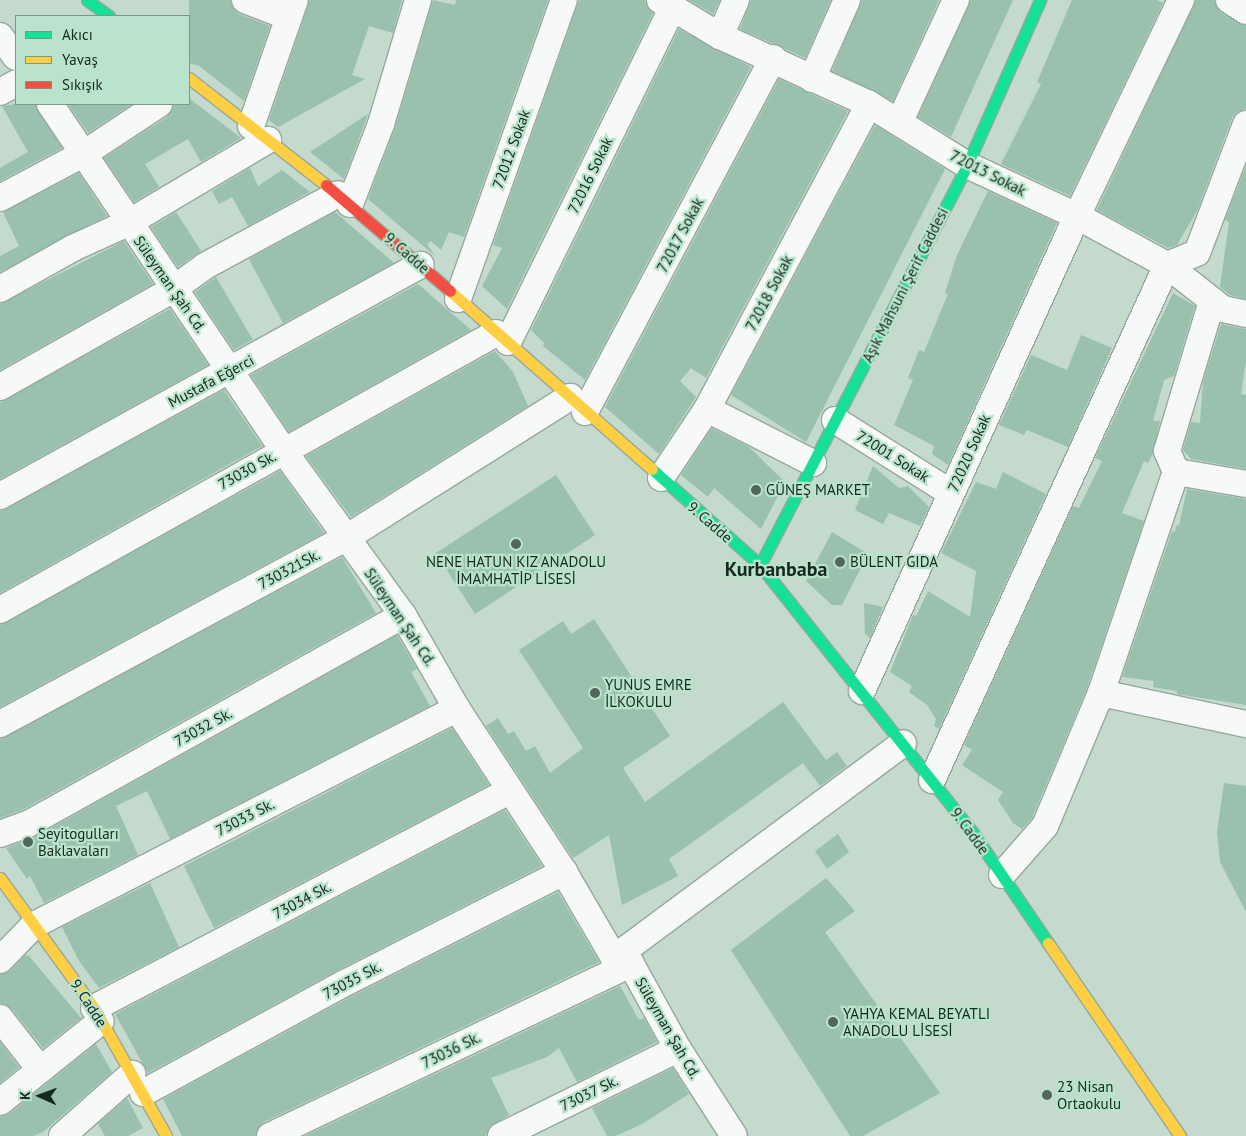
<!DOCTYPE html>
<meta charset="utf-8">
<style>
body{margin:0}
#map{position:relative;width:1246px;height:1136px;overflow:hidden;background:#c3dacc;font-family:"PT Sans",sans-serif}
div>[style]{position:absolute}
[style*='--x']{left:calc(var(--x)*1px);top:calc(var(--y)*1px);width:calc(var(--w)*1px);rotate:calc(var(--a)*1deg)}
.building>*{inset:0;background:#99c1ad}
.roads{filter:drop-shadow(1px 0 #96a89d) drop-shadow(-1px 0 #96a89d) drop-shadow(0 1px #96a89d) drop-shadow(0 -1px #96a89d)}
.street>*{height:26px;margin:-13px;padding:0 13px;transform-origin:13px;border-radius:13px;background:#f6f9f7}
.fast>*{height:11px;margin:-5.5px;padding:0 5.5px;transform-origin:5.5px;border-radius:5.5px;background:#16e098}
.slow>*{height:11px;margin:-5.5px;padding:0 5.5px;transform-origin:5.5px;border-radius:5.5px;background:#ffcf43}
.jam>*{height:11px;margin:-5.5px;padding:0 5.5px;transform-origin:5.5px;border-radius:5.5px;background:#f24e42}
.dots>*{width:14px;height:14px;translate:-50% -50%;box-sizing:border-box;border:2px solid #b9e4cb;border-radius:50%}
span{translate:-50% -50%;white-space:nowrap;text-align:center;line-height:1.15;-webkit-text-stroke:4.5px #b9e4cb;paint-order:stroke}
.street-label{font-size:15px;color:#17281f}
.poi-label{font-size:15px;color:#17281f}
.left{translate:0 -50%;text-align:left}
.district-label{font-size:20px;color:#17281f;font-weight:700}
.legend{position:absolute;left:15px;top:15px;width:175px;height:90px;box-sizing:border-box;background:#b9e4cb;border:1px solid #789986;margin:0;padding:6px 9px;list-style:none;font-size:15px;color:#17281f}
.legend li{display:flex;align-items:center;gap:10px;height:25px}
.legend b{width:25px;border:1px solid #789986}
.north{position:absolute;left:15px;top:1071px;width:50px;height:50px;-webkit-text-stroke:4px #b9e4cb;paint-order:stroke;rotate:272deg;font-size:14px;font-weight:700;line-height:20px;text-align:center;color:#17281f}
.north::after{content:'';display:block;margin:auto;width:18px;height:22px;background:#17281f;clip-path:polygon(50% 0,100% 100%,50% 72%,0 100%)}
</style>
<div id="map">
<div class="building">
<div style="clip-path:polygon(189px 0,230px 0,233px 9px,239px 14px,270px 26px,244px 101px,199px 66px,189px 63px)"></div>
<div style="clip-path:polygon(310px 0,402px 0,393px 33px,369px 26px,352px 75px,365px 79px,278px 127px,269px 120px)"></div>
<div style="clip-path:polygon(433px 0,455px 5px,456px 0,548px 0,464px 237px,449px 232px,441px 250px,431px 241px,427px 244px,435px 256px,368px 199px,395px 128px)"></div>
<div style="clip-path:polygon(579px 0,645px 0,653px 13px,507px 309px,482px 286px,502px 248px,493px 245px)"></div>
<div style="clip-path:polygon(689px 0,720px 0,713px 14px)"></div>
<div style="clip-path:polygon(751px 0,831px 0,805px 58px,740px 29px)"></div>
<div style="clip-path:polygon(862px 0,939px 0,893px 101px,832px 71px)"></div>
<div style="clip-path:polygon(971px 0,1013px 0,951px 137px,918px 117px)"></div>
<div style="clip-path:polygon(1072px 0,1157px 0,1163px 3px,1070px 196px,1001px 164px,1041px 84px,1037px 82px)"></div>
<div style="clip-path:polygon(1196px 0,1214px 0,1221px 13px,1246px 26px,1246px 109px,1237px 112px,1232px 118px,1197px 211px,1177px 245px,1168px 248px,1097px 210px)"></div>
<div style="clip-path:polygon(679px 29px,751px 67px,585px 380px,543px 346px,544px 343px,531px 330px)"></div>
<div style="clip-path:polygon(779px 79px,848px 111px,706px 378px,691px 368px,680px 381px,696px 397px,659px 454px,605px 407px)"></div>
<div style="clip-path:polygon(189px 98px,241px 138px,201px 162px,188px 139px,145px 164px,159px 187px,134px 202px,104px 158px,167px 117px,174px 104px,189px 104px)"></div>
<div style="clip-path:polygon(16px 104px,35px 104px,62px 148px,0 181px,0 168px,28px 152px,2px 106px)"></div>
<div style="clip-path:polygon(68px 104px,132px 104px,88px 133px)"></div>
<div style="clip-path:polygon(368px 114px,344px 179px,310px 152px)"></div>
<div style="clip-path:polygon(875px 125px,945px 169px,806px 442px,731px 395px)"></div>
<div style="clip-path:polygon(1246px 166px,1246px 299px,1230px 295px,1220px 287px,1229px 222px,1225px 220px)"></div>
<div style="clip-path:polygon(250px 168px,258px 186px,282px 170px,310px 192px,248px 226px,232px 197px,219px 204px,212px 191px)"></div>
<div style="clip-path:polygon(79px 173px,107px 216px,0 272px,0 256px,19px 246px,3px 212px)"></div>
<div style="clip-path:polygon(988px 191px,1057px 223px,948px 465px,932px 454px,934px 446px,894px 425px,913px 380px,908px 378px,919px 350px,924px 352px,948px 294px,945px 293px,957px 255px)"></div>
<div style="clip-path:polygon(176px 212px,201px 251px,178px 267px,151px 227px)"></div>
<div style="clip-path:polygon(335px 212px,394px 263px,234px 350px,195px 292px,216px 277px,253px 340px,283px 323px,249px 259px)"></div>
<div style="clip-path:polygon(124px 241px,153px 284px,0 370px,0 304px)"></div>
<div style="clip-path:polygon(418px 284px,471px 330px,289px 432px,251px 375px)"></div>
<div style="clip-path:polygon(1173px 293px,1195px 306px,1174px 376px,1164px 380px,1153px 421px,1160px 421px,1153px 453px,1148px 463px,1144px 461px,1122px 513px,1144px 521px,1087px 688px,1032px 818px,1022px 829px,1013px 823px,998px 800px,1003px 792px,962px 765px,972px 750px,964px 745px,1073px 506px,1079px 508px,1102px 461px,1095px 458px)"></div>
<div style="clip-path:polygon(170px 309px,208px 365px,0 479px,0 402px)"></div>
<div style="clip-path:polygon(1221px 324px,1246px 329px,1246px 361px,1241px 394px,1246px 395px,1246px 469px,1191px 459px,1183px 450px,1191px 422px,1200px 423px,1203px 382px)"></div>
<div style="clip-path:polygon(1081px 335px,1112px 348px,1068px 447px,1027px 430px,1024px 435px,999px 425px,1031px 355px,1067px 370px)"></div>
<div style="clip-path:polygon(495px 351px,513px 372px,528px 406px,351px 517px,306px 456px)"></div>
<div style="clip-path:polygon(224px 390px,262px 446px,0 593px,0 511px)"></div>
<div style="clip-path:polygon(712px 428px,749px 447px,785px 482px,761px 529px,714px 488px,708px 497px,681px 475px)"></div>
<div style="clip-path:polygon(873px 466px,899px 488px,908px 486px,929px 507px,920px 526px,889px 513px,883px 524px,855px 510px)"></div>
<div style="clip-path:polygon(280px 471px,324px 533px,0 707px,0 625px)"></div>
<div style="clip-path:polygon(1003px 472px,1046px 494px,939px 729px,934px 726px,936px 719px,927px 705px,909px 692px,912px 686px,890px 672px,913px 615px,916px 616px,928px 591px,970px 617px,976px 571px,941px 553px,976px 482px,996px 489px)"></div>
<div style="clip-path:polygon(556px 475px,595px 535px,475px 614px,436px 553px)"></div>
<div style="clip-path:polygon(1187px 489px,1246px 499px,1246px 705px,1177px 694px,1177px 691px,1153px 687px,1154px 681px,1122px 677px,1172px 531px,1175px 532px,1176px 525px,1179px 526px)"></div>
<div style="clip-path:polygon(832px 532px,868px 554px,842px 605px,832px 605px,806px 581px)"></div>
<div style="clip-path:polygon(342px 557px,376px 613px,22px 810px,0 818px,0 739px)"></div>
<div style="clip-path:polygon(864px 603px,883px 607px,870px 638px,865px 634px)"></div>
<div style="clip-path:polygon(594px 619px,670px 736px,623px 768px,645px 802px,783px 702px,826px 760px,837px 752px,847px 766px,820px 786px,803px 763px,669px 859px,678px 876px,622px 905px,609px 835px,573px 858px,486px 726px,498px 718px,508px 734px,514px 731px,526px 751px,535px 746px,550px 773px,583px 748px,519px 650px,563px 621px,571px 634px)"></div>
<div style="clip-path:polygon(397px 635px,417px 669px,411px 672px,430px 706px,170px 839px,147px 791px,116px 806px,138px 855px,44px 903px,30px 876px,27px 879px,6px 848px,35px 837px)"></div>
<div style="clip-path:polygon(452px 728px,489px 785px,214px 928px,184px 866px)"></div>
<div style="clip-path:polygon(1224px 783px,1246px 786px,1246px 912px,1220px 862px,1217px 832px)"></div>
<div style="clip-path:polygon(505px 810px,542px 866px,338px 970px,148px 1073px,115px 1014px)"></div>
<div style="clip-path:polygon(838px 834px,849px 852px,827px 869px,815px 851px)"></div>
<div style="clip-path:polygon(826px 878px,855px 911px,825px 932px,940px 1093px,863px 1136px,850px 1136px,731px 950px)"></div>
<div style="clip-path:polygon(150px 883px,179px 947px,99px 988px,79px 961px,62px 927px)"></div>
<div style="clip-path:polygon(558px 892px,599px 962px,264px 1122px,255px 1136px,182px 1136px,163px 1099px,352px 996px)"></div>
<div style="clip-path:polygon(25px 955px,29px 956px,81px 1018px,43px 1048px,12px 1009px,0 1003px,0 975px,10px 971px)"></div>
<div style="clip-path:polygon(620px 986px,639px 1020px,644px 1018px,657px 1042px,577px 1082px,559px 1048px,547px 1057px,491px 1078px,509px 1115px,489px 1127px,486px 1136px,305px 1136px)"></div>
<div style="clip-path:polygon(0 1042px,19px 1067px,0 1083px)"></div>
<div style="clip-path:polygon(96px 1044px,112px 1072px,43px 1132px,33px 1136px,0 1136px,0 1117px,9px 1114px)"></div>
<div style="clip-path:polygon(673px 1068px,689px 1094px,642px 1124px,615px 1136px,607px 1136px,592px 1108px)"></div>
<div style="clip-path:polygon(127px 1098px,143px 1128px,128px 1136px,105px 1136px,98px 1124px)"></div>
</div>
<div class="roads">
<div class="street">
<div style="--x:245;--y:0;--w:47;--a:21.1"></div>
<div style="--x:660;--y:0;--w:70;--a:31"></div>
<div style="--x:720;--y:36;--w:164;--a:24.5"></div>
<div style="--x:869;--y:104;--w:115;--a:31.9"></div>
<div style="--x:967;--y:165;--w:121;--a:24.9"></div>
<div style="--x:1077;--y:216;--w:102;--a:28.6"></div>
<div style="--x:1167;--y:265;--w:32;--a:-22"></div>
<div style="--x:1197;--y:253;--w:138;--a:-69.2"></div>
<div style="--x:1229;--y:0;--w:20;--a:33"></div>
<div style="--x:0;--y:36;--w:26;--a:53"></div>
<div style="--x:720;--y:36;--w:39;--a:-66"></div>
<div style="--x:812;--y:79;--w:86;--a:-66.1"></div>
<div style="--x:0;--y:92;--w:18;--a:-29"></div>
<div style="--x:50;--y:104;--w:417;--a:56"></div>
<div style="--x:283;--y:450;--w:204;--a:54"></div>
<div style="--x:403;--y:615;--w:108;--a:60.1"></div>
<div style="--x:457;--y:709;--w:195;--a:56.7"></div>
<div style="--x:564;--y:872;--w:99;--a:59.8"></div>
<div style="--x:614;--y:958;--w:18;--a:19"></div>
<div style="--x:631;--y:964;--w:97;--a:61.1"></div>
<div style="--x:678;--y:1049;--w:103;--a:57.2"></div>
<div style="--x:900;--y:121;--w:133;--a:-65.2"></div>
<div style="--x:251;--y:126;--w:133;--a:-70.8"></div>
<div style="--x:0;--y:198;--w:96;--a:-27.9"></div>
<div style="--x:85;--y:153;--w:89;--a:-33.5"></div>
<div style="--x:350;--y:204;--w:86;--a:-68.8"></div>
<div style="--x:381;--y:124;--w:129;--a:-73.4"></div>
<div style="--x:0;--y:289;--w:84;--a:-29.3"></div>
<div style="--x:73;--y:248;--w:60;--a:-24.4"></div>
<div style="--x:128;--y:223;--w:163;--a:-30.7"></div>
<div style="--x:458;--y:299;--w:317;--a:-70.5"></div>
<div style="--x:508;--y:342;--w:373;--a:-63.8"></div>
<div style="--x:0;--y:387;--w:197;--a:-29.4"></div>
<div style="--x:172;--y:290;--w:41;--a:-36"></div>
<div style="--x:205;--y:266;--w:151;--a:-28.4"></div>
<div style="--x:707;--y:409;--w:119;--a:27"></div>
<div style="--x:585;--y:412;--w:401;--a:-62"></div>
<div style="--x:835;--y:420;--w:137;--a:32.2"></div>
<div style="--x:1176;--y:472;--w:71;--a:9.7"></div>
<div style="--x:661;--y:478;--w:83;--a:-56.3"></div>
<div style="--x:707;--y:409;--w:345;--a:-62"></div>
<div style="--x:0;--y:496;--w:480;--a:-28.8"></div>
<div style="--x:0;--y:610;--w:568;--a:-29.18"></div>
<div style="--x:862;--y:691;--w:521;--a:-65.65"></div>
<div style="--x:1077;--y:216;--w:240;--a:-64.3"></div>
<div style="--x:1101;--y:693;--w:148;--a:12.1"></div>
<div style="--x:0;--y:724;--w:393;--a:-28.3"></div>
<div style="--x:346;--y:538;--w:265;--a:-32.2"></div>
<div style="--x:932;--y:780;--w:566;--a:-65.47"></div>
<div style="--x:1167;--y:265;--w:71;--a:38.2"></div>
<div style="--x:1223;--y:309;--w:24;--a:12"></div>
<div style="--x:0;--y:834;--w:30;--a:-20"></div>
<div style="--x:28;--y:824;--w:429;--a:-29.1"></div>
<div style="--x:1002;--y:875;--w:65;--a:-48.7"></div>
<div style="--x:1045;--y:826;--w:144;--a:-67.2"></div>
<div style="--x:1101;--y:693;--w:233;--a:-71.3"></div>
<div style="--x:1176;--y:472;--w:23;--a:-113"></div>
<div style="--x:1167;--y:451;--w:157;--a:-73.3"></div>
<div style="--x:614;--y:958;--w:360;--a:-36.6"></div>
<div style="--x:0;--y:960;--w:49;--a:-45.8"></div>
<div style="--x:34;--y:925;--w:475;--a:-27.1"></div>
<div style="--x:94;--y:1008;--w:468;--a:-27.6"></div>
<div style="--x:0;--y:1018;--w:63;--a:52"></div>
<div style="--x:143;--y:1093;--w:230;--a:-28.6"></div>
<div style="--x:345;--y:983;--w:246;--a:-26.9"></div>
<div style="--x:0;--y:1102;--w:129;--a:-38.7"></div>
<div style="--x:62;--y:1136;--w:94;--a:-41.5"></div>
<div style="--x:270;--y:1136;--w:400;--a:-25.5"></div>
<div style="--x:501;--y:1136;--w:197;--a:-26.2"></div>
</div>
<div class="fast">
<div style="--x:87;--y:0;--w:27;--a:36"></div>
<div style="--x:652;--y:469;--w:144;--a:41.6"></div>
<div style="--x:760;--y:565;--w:342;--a:51.5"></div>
<div style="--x:973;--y:833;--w:133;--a:55.7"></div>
<div style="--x:760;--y:565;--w:450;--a:-62.6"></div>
<div style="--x:967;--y:165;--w:180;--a:-66.1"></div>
</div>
<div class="slow">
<div style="--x:189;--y:78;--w:174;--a:38"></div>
<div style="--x:450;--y:291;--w:269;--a:41.4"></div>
<div style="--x:0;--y:878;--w:160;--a:54.1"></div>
<div style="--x:94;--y:1008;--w:147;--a:60.6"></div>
<div style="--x:1048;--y:943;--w:234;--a:55.6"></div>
</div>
<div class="jam">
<div style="--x:326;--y:185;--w:163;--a:40.5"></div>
</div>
</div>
<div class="dots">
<div style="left:756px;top:490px;background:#53665c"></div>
<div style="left:516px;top:544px;background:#53665c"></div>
<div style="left:840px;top:562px;background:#53665c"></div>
<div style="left:595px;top:693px;background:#53665c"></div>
<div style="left:28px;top:842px;background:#53665c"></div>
<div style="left:833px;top:1022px;background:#53665c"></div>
<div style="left:1047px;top:1095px;background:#53665c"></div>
</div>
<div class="street-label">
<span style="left:511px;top:149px;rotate:-70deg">72012 Sokak</span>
<span style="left:988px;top:173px;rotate:27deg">72013 Sokak</span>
<span style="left:590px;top:175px;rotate:-64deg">72016 Sokak</span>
<span style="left:680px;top:235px;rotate:-62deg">72017 Sokak</span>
<span style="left:407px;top:253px;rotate:41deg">9. Cadde</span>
<span style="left:170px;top:284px;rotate:55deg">Süleyman Şah Cd.</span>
<span style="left:905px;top:285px;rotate:-63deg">Aşık Mahsuni Şerif Caddesi</span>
<span style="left:769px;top:293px;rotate:-62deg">72018 Sokak</span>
<span style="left:211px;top:381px;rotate:-28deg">Mustafa Eğerci</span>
<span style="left:969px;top:453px;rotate:-66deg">72020 Sokak</span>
<span style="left:893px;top:456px;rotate:32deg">72001 Sokak</span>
<span style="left:247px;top:470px;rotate:-29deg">73030 Sk.</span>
<span style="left:710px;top:522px;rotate:41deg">9. Cadde</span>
<span style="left:289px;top:569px;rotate:-28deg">730321Sk.</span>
<span style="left:400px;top:617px;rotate:56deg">Süleyman Şah Cd.</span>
<span style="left:203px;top:727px;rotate:-29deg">73032 Sk.</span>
<span style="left:245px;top:817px;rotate:-27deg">73033 Sk.</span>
<span style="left:970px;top:831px;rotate:54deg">9. Cadde</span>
<span style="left:302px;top:900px;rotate:-28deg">73034 Sk.</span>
<span style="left:352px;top:980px;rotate:-28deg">73035 Sk.</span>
<span style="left:89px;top:1003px;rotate:57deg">9. Cadde</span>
<span style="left:668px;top:1028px;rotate:60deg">Süleyman Şah Cd.</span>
<span style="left:451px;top:1050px;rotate:-26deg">73036 Sk.</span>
<span style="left:589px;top:1093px;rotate:-26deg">73037 Sk.</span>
</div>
<div class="poi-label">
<span class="left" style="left:766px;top:490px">GÜNEŞ MARKET</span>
<span style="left:516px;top:570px">NENE HATUN KIZ ANADOLU<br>İMAMHATİP LİSESİ</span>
<span class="left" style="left:850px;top:562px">BÜLENT GIDA</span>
<span class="left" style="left:605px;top:693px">YUNUS EMRE<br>İLKOKULU</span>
<span class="left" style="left:38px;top:842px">Seyitogulları<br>Baklavaları</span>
<span class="left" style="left:843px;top:1022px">YAHYA KEMAL BEYATLI<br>ANADOLU LİSESİ</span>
<span class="left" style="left:1057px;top:1095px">23 Nisan<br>Ortaokulu</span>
</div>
<div class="district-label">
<span style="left:776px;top:569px">Kurbanbaba</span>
</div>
<ul class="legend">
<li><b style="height:6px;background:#16e098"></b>Akıcı</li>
<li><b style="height:6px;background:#ffcf43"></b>Yavaş</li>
<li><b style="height:6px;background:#f24e42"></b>Sıkışık</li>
</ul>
<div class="north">K</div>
</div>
